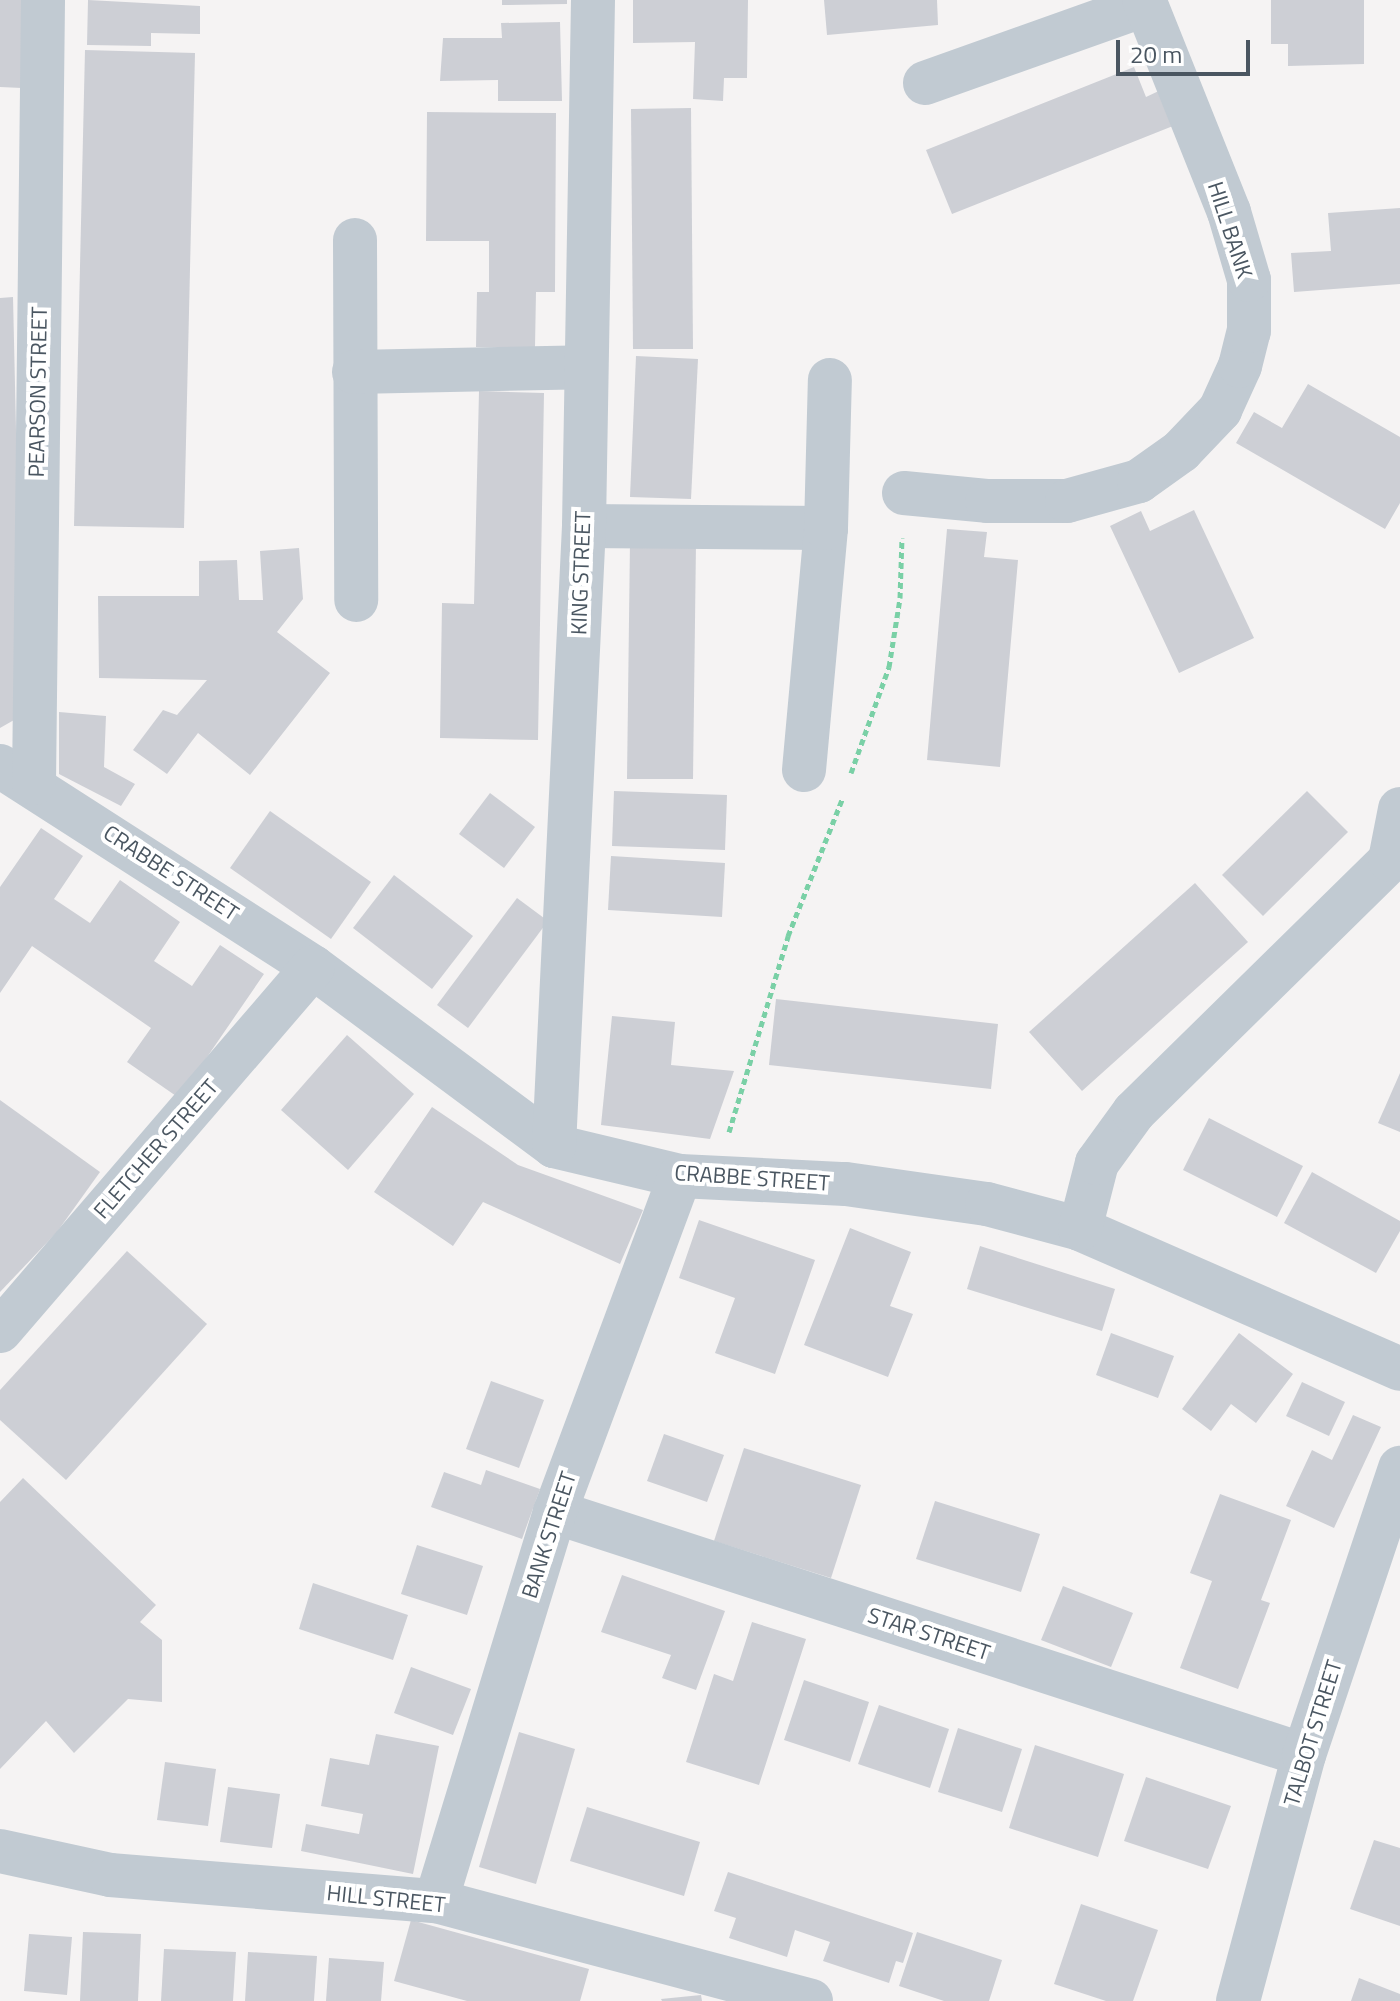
<!DOCTYPE html>
<style>
body{margin:0}
#map{position:relative;width:1400px;height:2001px;overflow:hidden;background:#f5f3f3;font-family:"Titillium Web",sans-serif}
div>[style]{position:absolute}
[style*='--x']{left:calc(var(--x)*1px);top:calc(var(--y)*1px);width:calc(var(--w)*1px);rotate:calc(var(--a)*1deg)}
.building>*{inset:0;background:#cdcfd5}
.path>*{height:5px;margin-top:-2.5px;transform-origin:0;background:repeating-linear-gradient(90deg,#7ad0a6 0 6px,transparent 0 10px)}
.minor>*{height:44px;margin:-22px;padding:0 22px;transform-origin:22px;border-radius:22px;background:#c1cad2}
span{translate:-50% -50%;white-space:nowrap;text-align:center;line-height:1.15;-webkit-text-stroke:8px #fff;paint-order:stroke}
.street-label{font-size:22px;color:#4a5661}
.scale{position:absolute;left:1116px;top:40px;width:134px;height:36px;box-sizing:border-box;border:4px solid #4a5661;border-top:0;padding-left:10px;font-size:24px;line-height:28px;white-space:nowrap;color:#4a5661;-webkit-text-stroke:6px #fff;paint-order:stroke}
</style>
<div id="map">
<div class="building">
<div style="clip-path:polygon(0 0,23px 0,22px 88px,0 87px)"></div>
<div style="clip-path:polygon(88px 0,200px 6px,200px 34px,151px 33px,151px 46px,87px 45px)"></div>
<div style="clip-path:polygon(502px 0,567px 0,567px 4px,502px 5px)"></div>
<div style="clip-path:polygon(633px 0,748px 0,747px 78px,724px 78px,723px 101px,693px 99px,695px 42px,633px 43px)"></div>
<div style="clip-path:polygon(824px 0,937px 0,938px 25px,827px 35px)"></div>
<div style="clip-path:polygon(1271px 0,1364px 0,1364px 64px,1288px 66px,1288px 44px,1271px 44px)"></div>
<div style="clip-path:polygon(560px 22px,562px 101px,498px 101px,498px 80px,440px 81px,443px 38px,502px 38px,501px 23px)"></div>
<div style="clip-path:polygon(85px 50px,195px 53px,184px 528px,74px 526px)"></div>
<div style="clip-path:polygon(1134px 67px,1146px 97px,1163px 89px,1178px 124px,952px 214px,926px 150px)"></div>
<div style="clip-path:polygon(691px 108px,693px 349px,633px 349px,631px 109px)"></div>
<div style="clip-path:polygon(427px 112px,556px 113px,555px 292px,536px 292px,535px 347px,476px 347px,477px 292px,489px 292px,489px 241px,426px 241px)"></div>
<div style="clip-path:polygon(1400px 208px,1400px 284px,1294px 292px,1291px 253px,1331px 251px,1328px 213px)"></div>
<div style="clip-path:polygon(13px 297px,18px 518px,14px 720px,0 728px,0 298px)"></div>
<div style="clip-path:polygon(636px 356px,698px 359px,691px 499px,630px 497px)"></div>
<div style="clip-path:polygon(1308px 384px,1400px 437px,1400px 503px,1385px 529px,1236px 443px,1254px 412px,1282px 428px)"></div>
<div style="clip-path:polygon(479px 391px,544px 393px,538px 740px,440px 738px,442px 603px,474px 604px)"></div>
<div style="clip-path:polygon(1194px 510px,1254px 638px,1179px 673px,1110px 526px,1141px 511px,1150px 531px)"></div>
<div style="clip-path:polygon(947px 529px,987px 532px,984px 557px,1018px 560px,1000px 767px,927px 760px)"></div>
<div style="clip-path:polygon(630px 541px,696px 542px,693px 779px,627px 779px)"></div>
<div style="clip-path:polygon(299px 548px,303px 599px,277px 632px,330px 673px,250px 775px,198px 733px,167px 774px,133px 750px,163px 710px,177px 715px,207px 680px,99px 678px,98px 596px,199px 596px,199px 561px,237px 560px,239px 600px,263px 600px,260px 551px)"></div>
<div style="clip-path:polygon(59px 712px,106px 716px,104px 767px,135px 784px,121px 806px,59px 774px)"></div>
<div style="clip-path:polygon(614px 791px,727px 795px,725px 850px,612px 846px)"></div>
<div style="clip-path:polygon(1307px 791px,1348px 832px,1263px 916px,1222px 875px)"></div>
<div style="clip-path:polygon(490px 793px,535px 827px,504px 868px,459px 834px)"></div>
<div style="clip-path:polygon(270px 811px,371px 882px,331px 939px,230px 868px)"></div>
<div style="clip-path:polygon(41px 828px,83px 856px,54px 899px,90px 923px,120px 880px,180px 922px,154px 961px,192px 986px,220px 945px,264px 974px,179px 1098px,127px 1062px,151px 1028px,32px 946px,0 993px,0 887px)"></div>
<div style="clip-path:polygon(611px 856px,725px 863px,722px 917px,608px 910px)"></div>
<div style="clip-path:polygon(394px 875px,473px 936px,432px 989px,353px 928px)"></div>
<div style="clip-path:polygon(1195px 883px,1248px 942px,1082px 1091px,1029px 1032px)"></div>
<div style="clip-path:polygon(517px 898px,548px 921px,468px 1028px,437px 1005px)"></div>
<div style="clip-path:polygon(776px 999px,998px 1024px,991px 1089px,769px 1065px)"></div>
<div style="clip-path:polygon(612px 1016px,675px 1022px,671px 1065px,734px 1071px,710px 1139px,601px 1125px)"></div>
<div style="clip-path:polygon(347px 1035px,414px 1094px,348px 1170px,281px 1110px)"></div>
<div style="clip-path:polygon(1400px 1073px,1400px 1132px,1378px 1123px)"></div>
<div style="clip-path:polygon(0 1100px,100px 1172px,57px 1232px,0 1292px)"></div>
<div style="clip-path:polygon(432px 1107px,518px 1165px,643px 1210px,620px 1264px,483px 1202px,453px 1246px,374px 1192px)"></div>
<div style="clip-path:polygon(1209px 1118px,1303px 1166px,1277px 1217px,1183px 1170px)"></div>
<div style="clip-path:polygon(1312px 1172px,1400px 1221px,1400px 1231px,1376px 1273px,1284px 1223px)"></div>
<div style="clip-path:polygon(699px 1220px,815px 1260px,775px 1374px,715px 1353px,735px 1298px,679px 1278px)"></div>
<div style="clip-path:polygon(850px 1228px,911px 1252px,890px 1306px,913px 1314px,888px 1377px,804px 1345px)"></div>
<div style="clip-path:polygon(980px 1246px,1115px 1289px,1102px 1331px,967px 1289px)"></div>
<div style="clip-path:polygon(127px 1251px,207px 1324px,66px 1480px,0 1420px,0 1390px)"></div>
<div style="clip-path:polygon(1111px 1333px,1174px 1356px,1158px 1398px,1096px 1375px)"></div>
<div style="clip-path:polygon(1239px 1333px,1293px 1374px,1256px 1423px,1231px 1404px,1211px 1431px,1182px 1409px)"></div>
<div style="clip-path:polygon(491px 1381px,544px 1400px,519px 1468px,466px 1449px)"></div>
<div style="clip-path:polygon(1302px 1382px,1345px 1402px,1329px 1436px,1286px 1416px)"></div>
<div style="clip-path:polygon(1353px 1415px,1381px 1427px,1334px 1528px,1286px 1506px,1312px 1450px,1332px 1460px)"></div>
<div style="clip-path:polygon(664px 1434px,724px 1455px,707px 1502px,647px 1481px)"></div>
<div style="clip-path:polygon(744px 1448px,861px 1485px,831px 1578px,714px 1541px)"></div>
<div style="clip-path:polygon(486px 1470px,540px 1489px,522px 1539px,431px 1507px,444px 1472px,481px 1485px)"></div>
<div style="clip-path:polygon(23px 1478px,156px 1605px,140px 1622px,162px 1640px,162px 1702px,128px 1699px,74px 1753px,46px 1721px,0 1769px,0 1502px)"></div>
<div style="clip-path:polygon(1220px 1494px,1291px 1520px,1261px 1600px,1270px 1603px,1238px 1689px,1180px 1668px,1212px 1581px,1190px 1573px)"></div>
<div style="clip-path:polygon(935px 1501px,1040px 1534px,1021px 1592px,916px 1559px)"></div>
<div style="clip-path:polygon(417px 1545px,483px 1566px,467px 1615px,401px 1594px)"></div>
<div style="clip-path:polygon(622px 1575px,725px 1611px,696px 1690px,662px 1678px,671px 1655px,601px 1632px)"></div>
<div style="clip-path:polygon(313px 1583px,408px 1615px,393px 1660px,299px 1629px)"></div>
<div style="clip-path:polygon(1063px 1586px,1133px 1613px,1111px 1667px,1041px 1640px)"></div>
<div style="clip-path:polygon(752px 1622px,806px 1639px,759px 1785px,686px 1762px,714px 1674px,733px 1681px)"></div>
<div style="clip-path:polygon(411px 1667px,471px 1689px,453px 1735px,394px 1713px)"></div>
<div style="clip-path:polygon(804px 1680px,869px 1702px,850px 1762px,784px 1740px)"></div>
<div style="clip-path:polygon(879px 1705px,949px 1729px,930px 1788px,858px 1764px)"></div>
<div style="clip-path:polygon(958px 1728px,1022px 1749px,1002px 1812px,938px 1792px)"></div>
<div style="clip-path:polygon(519px 1732px,575px 1749px,536px 1884px,479px 1867px)"></div>
<div style="clip-path:polygon(376px 1734px,439px 1746px,413px 1874px,301px 1851px,306px 1824px,359px 1834px,363px 1814px,321px 1806px,330px 1758px,369px 1765px)"></div>
<div style="clip-path:polygon(1035px 1745px,1124px 1774px,1098px 1857px,1009px 1828px)"></div>
<div style="clip-path:polygon(165px 1762px,216px 1769px,208px 1826px,157px 1820px)"></div>
<div style="clip-path:polygon(1146px 1777px,1231px 1806px,1208px 1869px,1124px 1841px)"></div>
<div style="clip-path:polygon(228px 1787px,280px 1794px,272px 1848px,220px 1842px)"></div>
<div style="clip-path:polygon(587px 1807px,700px 1842px,684px 1896px,570px 1861px)"></div>
<div style="clip-path:polygon(1374px 1840px,1400px 1848px,1400px 1926px,1350px 1909px)"></div>
<div style="clip-path:polygon(728px 1872px,913px 1933px,903px 1963px,896px 1961px,889px 1983px,823px 1961px,830px 1942px,795px 1930px,787px 1957px,729px 1938px,736px 1918px,714px 1911px)"></div>
<div style="clip-path:polygon(1081px 1904px,1158px 1930px,1133px 2001px,1106px 2001px,1054px 1984px)"></div>
<div style="clip-path:polygon(411px 1920px,589px 1969px,580px 2001px,467px 2001px,394px 1981px)"></div>
<div style="clip-path:polygon(83px 1932px,141px 1934px,138px 2001px,80px 2001px)"></div>
<div style="clip-path:polygon(917px 1932px,1002px 1960px,989px 2001px,944px 2001px,899px 1986px)"></div>
<div style="clip-path:polygon(29px 1934px,72px 1937px,67px 1995px,24px 1991px)"></div>
<div style="clip-path:polygon(164px 1949px,236px 1952px,233px 2001px,161px 2001px)"></div>
<div style="clip-path:polygon(248px 1952px,317px 1956px,314px 2001px,245px 2001px)"></div>
<div style="clip-path:polygon(329px 1958px,384px 1962px,381px 2001px,326px 2001px)"></div>
<div style="clip-path:polygon(1359px 1978px,1400px 1994px,1400px 2001px,1351px 2001px)"></div>
<div style="clip-path:polygon(701px 1995px,702px 2001px,662px 2001px,661px 1999px)"></div>
</div>
<div class="path">
<div style="--x:851;--y:773;--w:113;--a:-70.3"></div>
<div style="--x:889;--y:667;--w:70;--a:-80.9"></div>
<div style="--x:900;--y:598;--w:60;--a:-88.1"></div>
<div style="--x:729;--y:1132;--w:205;--a:-73.2"></div>
<div style="--x:788;--y:936;--w:149;--a:-68.4"></div>
</div>
<div class="minor">
<div style="--x:925;--y:83;--w:232;--a:-19.6"></div>
<div style="--x:355;--y:240;--w:360;--a:89.8"></div>
<div style="--x:354;--y:372;--w:231;--a:-1.2"></div>
<div style="--x:904;--y:493;--w:83;--a:5.5"></div>
<div style="--x:987;--y:501;--w:80;--a:0"></div>
<div style="--x:1067;--y:501;--w:75;--a:-15.5"></div>
<div style="--x:1139;--y:481;--w:52;--a:-35.5"></div>
<div style="--x:1181;--y:451;--w:57;--a:-46.4"></div>
<div style="--x:1220;--y:410;--w:48;--a:-65.6"></div>
<div style="--x:1240;--y:366;--w:36;--a:-76"></div>
<div style="--x:1249;--y:331;--w:51;--a:-90"></div>
<div style="--x:1249;--y:280;--w:71;--a:-106.4"></div>
<div style="--x:1229;--y:212;--w:228;--a:-111.8"></div>
<div style="--x:584;--y:526;--w:242;--a:0.5"></div>
<div style="--x:0;--y:766;--w:372;--a:32.7"></div>
<div style="--x:313;--y:967;--w:300;--a:36.6"></div>
<div style="--x:554;--y:1146;--w:130;--a:13.4"></div>
<div style="--x:680;--y:1176;--w:166;--a:2.8"></div>
<div style="--x:846;--y:1184;--w:142;--a:8.1"></div>
<div style="--x:987;--y:1204;--w:96;--a:15"></div>
<div style="--x:1080;--y:1229;--w:349;--a:23.6"></div>
<div style="--x:804;--y:770;--w:243;--a:-84.8"></div>
<div style="--x:826;--y:528;--w:148;--a:-88.5"></div>
<div style="--x:34;--y:783;--w:783;--a:-89.34"></div>
<div style="--x:554;--y:1146;--w:621;--a:-87.23"></div>
<div style="--x:584;--y:526;--w:526;--a:-89.02"></div>
<div style="--x:1080;--y:1229;--w:68;--a:-75.6"></div>
<div style="--x:1097;--y:1163;--w:63;--a:-54"></div>
<div style="--x:1134;--y:1112;--w:359;--a:-44.5"></div>
<div style="--x:1390;--y:860;--w:52;--a:-78.9"></div>
<div style="--x:0;--y:1331;--w:480;--a:-49.3"></div>
<div style="--x:555;--y:1512;--w:787;--a:17.97"></div>
<div style="--x:0;--y:1851;--w:113;--a:12.3"></div>
<div style="--x:110;--y:1875;--w:327;--a:4.6"></div>
<div style="--x:436;--y:1901;--w:388;--a:14.9"></div>
<div style="--x:436;--y:1901;--w:407;--a:-73"></div>
<div style="--x:555;--y:1512;--w:358;--a:-69.6"></div>
<div style="--x:1238;--y:2001;--w:255;--a:-75"></div>
<div style="--x:1304;--y:1755;--w:303;--a:-71.5"></div>
</div>
<div class="street-label">
<span style="left:1230px;top:230px;rotate:72deg">HILL BANK</span>
<span style="left:38px;top:392px;rotate:-89deg">PEARSON STREET</span>
<span style="left:581px;top:573px;rotate:-88deg">KING STREET</span>
<span style="left:171px;top:873px;rotate:33deg">CRABBE STREET</span>
<span style="left:156px;top:1149px;rotate:-49deg">FLETCHER STREET</span>
<span style="left:752px;top:1178px;rotate:4deg">CRABBE STREET</span>
<span style="left:549px;top:1535px;rotate:-72deg">BANK STREET</span>
<span style="left:929px;top:1634px;rotate:18deg">STAR STREET</span>
<span style="left:1313px;top:1733px;rotate:-73deg">TALBOT STREET</span>
<span style="left:386px;top:1899px;rotate:6deg">HILL STREET</span>
</div>
<div class="scale">20 m</div>
</div>
